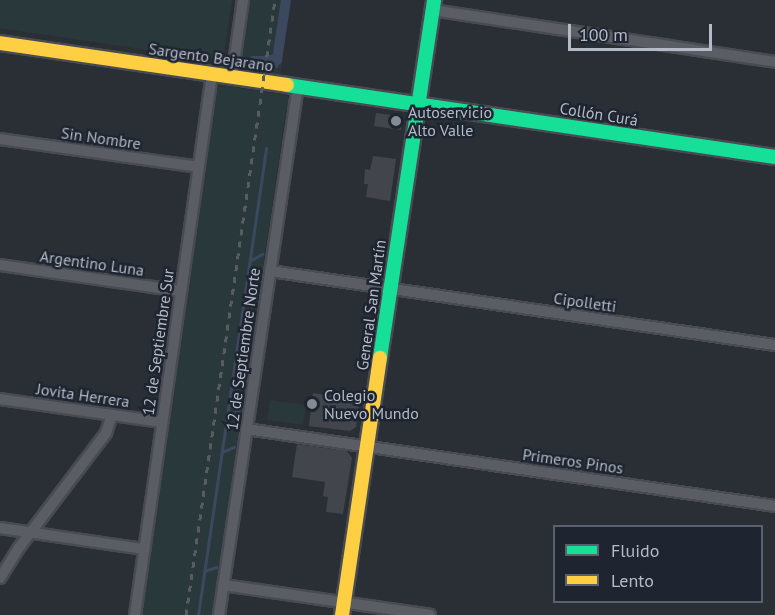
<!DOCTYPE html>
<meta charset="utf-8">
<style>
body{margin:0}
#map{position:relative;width:775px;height:615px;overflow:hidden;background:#2a2f36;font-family:"PT Sans",sans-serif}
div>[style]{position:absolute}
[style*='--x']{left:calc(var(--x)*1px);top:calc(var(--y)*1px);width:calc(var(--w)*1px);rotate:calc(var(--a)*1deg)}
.green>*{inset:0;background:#29393b}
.stream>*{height:3px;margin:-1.5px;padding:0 1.5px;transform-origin:1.5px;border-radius:1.5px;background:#3b485d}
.canal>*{height:10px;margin:-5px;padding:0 5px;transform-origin:5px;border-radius:5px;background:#3b485d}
.building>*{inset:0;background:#42464c}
.roads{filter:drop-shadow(2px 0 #484b51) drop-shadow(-2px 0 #484b51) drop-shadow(0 2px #484b51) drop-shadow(0 -2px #484b51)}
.street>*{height:10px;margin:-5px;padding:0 5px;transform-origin:5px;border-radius:5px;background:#5a5d64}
.fast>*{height:14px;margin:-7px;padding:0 7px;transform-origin:7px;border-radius:7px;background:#16e098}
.slow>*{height:14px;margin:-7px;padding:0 7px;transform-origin:7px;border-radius:7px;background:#ffcf43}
.rail>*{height:3px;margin-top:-1.5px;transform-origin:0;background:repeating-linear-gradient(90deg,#585c62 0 6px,transparent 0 12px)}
.dots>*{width:16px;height:16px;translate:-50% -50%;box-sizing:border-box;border:3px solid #1e2530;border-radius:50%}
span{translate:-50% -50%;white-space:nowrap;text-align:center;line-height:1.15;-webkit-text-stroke:5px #1e2530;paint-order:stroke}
.street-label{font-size:16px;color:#b5bbc6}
.poi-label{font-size:16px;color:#b5bbc6}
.left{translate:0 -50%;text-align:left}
.legend{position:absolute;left:553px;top:525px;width:210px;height:78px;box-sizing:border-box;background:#1e2530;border:2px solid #5a616c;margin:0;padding:8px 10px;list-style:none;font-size:18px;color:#b5bbc6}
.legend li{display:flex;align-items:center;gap:12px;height:30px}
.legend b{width:30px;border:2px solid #5a616c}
.scale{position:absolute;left:568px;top:24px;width:144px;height:27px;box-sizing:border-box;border:3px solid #b5bbc6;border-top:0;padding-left:8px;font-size:18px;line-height:21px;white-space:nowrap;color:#b5bbc6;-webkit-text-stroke:4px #1e2530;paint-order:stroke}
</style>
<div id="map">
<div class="green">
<div style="clip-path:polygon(0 0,232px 0,224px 53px,215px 60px,0 28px)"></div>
<div style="clip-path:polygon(249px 0,291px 0,280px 77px,246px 72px,240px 67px)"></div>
<div style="clip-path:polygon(224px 86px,286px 95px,291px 100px,291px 106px,286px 109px,212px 615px,141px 615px,216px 94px,218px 88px)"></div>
<div style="clip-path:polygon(270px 400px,306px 405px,303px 425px,267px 420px)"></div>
</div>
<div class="stream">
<div style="--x:276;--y:66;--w:6;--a:-81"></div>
<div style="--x:251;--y:260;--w:13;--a:-29"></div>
<div style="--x:227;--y:416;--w:13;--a:-27"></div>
<div style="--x:222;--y:452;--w:13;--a:-23"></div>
<div style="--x:204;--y:571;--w:13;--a:-18"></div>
<div style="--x:198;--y:615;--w:472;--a:-81.7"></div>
</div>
<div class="canal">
<div style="--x:270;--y:60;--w:7;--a:0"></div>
<div style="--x:277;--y:60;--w:61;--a:-81.5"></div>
<div style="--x:253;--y:61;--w:10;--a:0"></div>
</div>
<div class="building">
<div style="clip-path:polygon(376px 113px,397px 116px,402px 122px,401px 130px,374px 126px)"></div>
<div style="clip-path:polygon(373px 156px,396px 159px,390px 201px,366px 197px,368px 184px,364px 184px,365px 169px,370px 170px)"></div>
<div style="clip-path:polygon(313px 393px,360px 400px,356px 427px,350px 431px,309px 426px)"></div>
<div style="clip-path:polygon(297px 444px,347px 451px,352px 458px,343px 514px,326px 512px,328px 497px,323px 496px,325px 482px,292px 477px)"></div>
</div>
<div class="roads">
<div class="street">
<div style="--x:432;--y:10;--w:347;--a:8.6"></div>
<div style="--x:232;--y:77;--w:78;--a:-81.9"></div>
<div style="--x:0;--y:139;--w:200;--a:8"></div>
<div style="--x:0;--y:265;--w:183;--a:8.2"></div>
<div style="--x:270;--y:271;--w:510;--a:8.34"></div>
<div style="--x:0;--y:399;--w:164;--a:8.1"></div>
<div style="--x:246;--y:429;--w:535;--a:8.28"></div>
<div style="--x:0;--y:528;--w:146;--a:8.3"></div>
<div style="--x:0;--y:578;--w:34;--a:-58"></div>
<div style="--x:18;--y:549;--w:146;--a:-52.8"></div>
<div style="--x:106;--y:433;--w:19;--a:-72"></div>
<div style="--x:223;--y:585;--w:209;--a:8.2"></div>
<div style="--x:135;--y:615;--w:546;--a:-81.9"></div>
<div style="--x:219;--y:615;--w:535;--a:-81.51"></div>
</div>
<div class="fast">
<div style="--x:287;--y:85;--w:493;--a:8.4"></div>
<div style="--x:380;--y:358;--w:362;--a:-81.4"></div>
</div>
<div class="slow">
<div style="--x:0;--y:43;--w:290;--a:8.3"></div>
<div style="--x:342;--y:615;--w:260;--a:-81.6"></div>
</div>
</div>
<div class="rail">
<div style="--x:186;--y:615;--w:621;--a:-81.77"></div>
</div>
<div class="dots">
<div style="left:396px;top:121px;background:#848a94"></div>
<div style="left:312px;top:404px;background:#848a94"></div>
</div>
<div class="street-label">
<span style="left:211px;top:57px;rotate:8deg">Sargento Bejarano</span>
<span style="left:599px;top:114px;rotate:9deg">Collón Curá</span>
<span style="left:101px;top:138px;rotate:8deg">Sin Nombre</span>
<span style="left:92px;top:263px;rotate:8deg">Argentino Luna</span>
<span style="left:585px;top:302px;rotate:8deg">Cipolletti</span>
<span style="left:371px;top:305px;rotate:-82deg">General San Martín</span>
<span style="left:158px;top:342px;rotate:-82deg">12 de Septiembre Sur</span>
<span style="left:243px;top:349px;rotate:-82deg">12 de Septiembre Norte</span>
<span style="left:83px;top:395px;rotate:8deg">Jovita Herrera</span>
<span style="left:573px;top:461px;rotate:8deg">Primeros Pinos</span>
</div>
<div class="poi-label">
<span class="left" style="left:408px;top:121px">Autoservicio<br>Alto Valle</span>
<span class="left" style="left:324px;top:404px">Colegio<br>Nuevo Mundo</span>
</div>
<ul class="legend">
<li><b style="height:8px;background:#16e098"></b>Fluido</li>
<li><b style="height:8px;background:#ffcf43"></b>Lento</li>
</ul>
<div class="scale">100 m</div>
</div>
